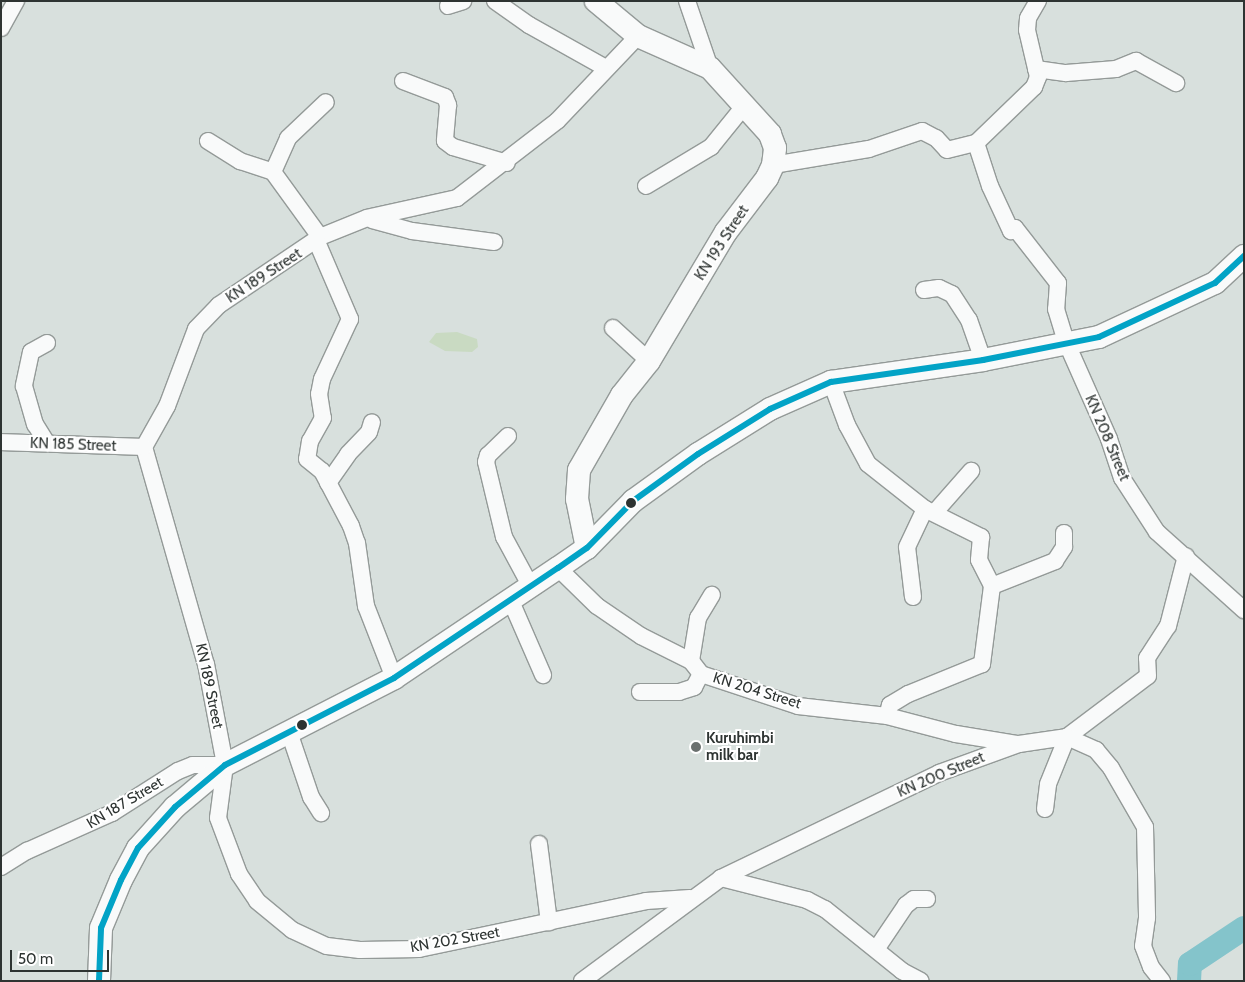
<!DOCTYPE html>
<style>
body{margin:0}
#map{position:relative;width:1245px;height:982px;overflow:hidden;background:#d8e0dd;font-family:Cabin,sans-serif}
div>[style]{position:absolute}
[style*='--x']{left:calc(var(--x)*1px);top:calc(var(--y)*1px);width:calc(var(--w)*1px);rotate:calc(var(--a)*1deg)}
.green>*{inset:0;background:#c9dac2}
.river>*{height:24px;margin:-12px;padding:0 12px;transform-origin:12px;border-radius:12px;background:#84c4cb}
.roads{filter:drop-shadow(1px 0 #949a98) drop-shadow(-1px 0 #949a98) drop-shadow(0 1px #949a98) drop-shadow(0 -1px #949a98)}
.street>*{height:16px;margin:-8px;padding:0 8px;transform-origin:8px;border-radius:8px;background:#f9fafa}
.secondary>*{height:22px;margin:-11px;padding:0 11px;transform-origin:11px;border-radius:11px;background:#f9fafa}
.bus-1>*{height:6px;margin:-3px;padding:0 3px;transform-origin:3px;border-radius:3px;background:#02a3c6}
.dots>*{width:14px;height:14px;translate:-50% -50%;box-sizing:border-box;border:2px solid #fff;border-radius:50%}
span{translate:-50% -50%;white-space:nowrap;text-align:center;line-height:1.15;-webkit-text-stroke:4px #fff;paint-order:stroke}
.street-label{font-size:15px;color:#2e3432}
.poi-label{font-size:15px;color:#2e3432;font-weight:700}
.left{translate:0 -50%;text-align:left}
.frame{position:absolute;inset:0;border:2px solid #2e3432;pointer-events:none}
.scale{position:absolute;left:10px;top:950px;width:99px;height:22px;box-sizing:border-box;border:2px solid #2e3432;border-top:0;padding-left:6px;font-size:15px;line-height:18px;white-space:nowrap;color:#2e3432;-webkit-text-stroke:4px #fff;paint-order:stroke}
</style>
<div id="map">
<div class="green">
<div style="clip-path:polygon(457px 332px,477px 339px,478px 347px,472px 352px,445px 351px,429px 342px,436px 333px)"></div>
</div>
<div class="river">
<div style="--x:1189;--y:981;--w:17;--a:-87"></div>
<div style="--x:1190;--y:964;--w:65;--a:-33.7"></div>
</div>
<div class="roads">
<div class="street">
<div style="--x:495;--y:1;--w:42;--a:35.2"></div>
<div style="--x:529;--y:25;--w:88;--a:29.2"></div>
<div style="--x:687;--y:1;--w:71;--a:71.1"></div>
<div style="--x:448;--y:6;--w:16;--a:-18"></div>
<div style="--x:1;--y:28;--w:31;--a:-61"></div>
<div style="--x:638;--y:36;--w:117;--a:133.6"></div>
<div style="--x:557;--y:121;--w:126;--a:142.4"></div>
<div style="--x:457;--y:198;--w:92;--a:167.5"></div>
<div style="--x:367;--y:218;--w:51;--a:158"></div>
<div style="--x:320;--y:237;--w:122;--a:146"></div>
<div style="--x:219;--y:305;--w:33;--a:134"></div>
<div style="--x:196;--y:329;--w:82;--a:110.6"></div>
<div style="--x:167;--y:406;--w:47;--a:119.3"></div>
<div style="--x:144;--y:447;--w:226;--a:74.1"></div>
<div style="--x:206;--y:664;--w:103;--a:79.3"></div>
<div style="--x:225;--y:765;--w:53;--a:97.5"></div>
<div style="--x:218;--y:818;--w:60;--a:69.4"></div>
<div style="--x:239;--y:874;--w:32;--a:56"></div>
<div style="--x:257;--y:901;--w:45;--a:39.6"></div>
<div style="--x:292;--y:930;--w:38;--a:25"></div>
<div style="--x:327;--y:946;--w:33;--a:7"></div>
<div style="--x:360;--y:950;--w:59;--a:-1"></div>
<div style="--x:419;--y:949;--w:232;--a:-11.9"></div>
<div style="--x:646;--y:901;--w:44;--a:-3.9"></div>
<div style="--x:1036;--y:69;--w:30;--a:8"></div>
<div style="--x:1066;--y:73;--w:50;--a:-4.6"></div>
<div style="--x:1116;--y:69;--w:22;--a:-22"></div>
<div style="--x:1136;--y:61;--w:46;--a:28.8"></div>
<div style="--x:403;--y:81;--w:45;--a:20.9"></div>
<div style="--x:445;--y:97;--w:9;--a:69"></div>
<div style="--x:448;--y:105;--w:36;--a:95"></div>
<div style="--x:445;--y:141;--w:10;--a:37"></div>
<div style="--x:453;--y:147;--w:56;--a:16.5"></div>
<div style="--x:208;--y:141;--w:38;--a:32"></div>
<div style="--x:240;--y:161;--w:35;--a:18"></div>
<div style="--x:273;--y:172;--w:80;--a:54.1"></div>
<div style="--x:976;--y:143;--w:45;--a:72"></div>
<div style="--x:990;--y:186;--w:50;--a:65"></div>
<div style="--x:1011;--y:231;--w:5;--a:-37"></div>
<div style="--x:1015;--y:228;--w:70;--a:52"></div>
<div style="--x:1058;--y:283;--w:26;--a:94"></div>
<div style="--x:1056;--y:309;--w:37;--a:73"></div>
<div style="--x:1067;--y:344;--w:104;--a:66.1"></div>
<div style="--x:1109;--y:439;--w:41;--a:71.6"></div>
<div style="--x:1122;--y:478;--w:64;--a:57.1"></div>
<div style="--x:1157;--y:532;--w:117;--a:41.9"></div>
<div style="--x:773;--y:165;--w:97;--a:-9.5"></div>
<div style="--x:869;--y:149;--w:56;--a:-18.8"></div>
<div style="--x:922;--y:131;--w:16;--a:27"></div>
<div style="--x:936;--y:138;--w:16;--a:47"></div>
<div style="--x:947;--y:150;--w:30;--a:-14"></div>
<div style="--x:976;--y:143;--w:81;--a:-44"></div>
<div style="--x:1034;--y:87;--w:11;--a:-68"></div>
<div style="--x:1038;--y:77;--w:48;--a:-103.2"></div>
<div style="--x:1027;--y:30;--w:12;--a:-85"></div>
<div style="--x:1028;--y:18;--w:20;--a:-60"></div>
<div style="--x:273;--y:172;--w:37;--a:-66"></div>
<div style="--x:288;--y:138;--w:52;--a:-43.5"></div>
<div style="--x:646;--y:186;--w:76;--a:-31"></div>
<div style="--x:711;--y:147;--w:54;--a:-51"></div>
<div style="--x:372;--y:220;--w:41;--a:15.4"></div>
<div style="--x:412;--y:231;--w:83;--a:7.6"></div>
<div style="--x:317;--y:242;--w:84;--a:66.8"></div>
<div style="--x:350;--y:319;--w:66;--a:115"></div>
<div style="--x:322;--y:379;--w:15;--a:101"></div>
<div style="--x:319;--y:394;--w:24;--a:81"></div>
<div style="--x:323;--y:418;--w:26;--a:119"></div>
<div style="--x:310;--y:441;--w:18;--a:99"></div>
<div style="--x:307;--y:459;--w:19;--a:39"></div>
<div style="--x:322;--y:471;--w:62;--a:62.2"></div>
<div style="--x:351;--y:526;--w:18;--a:71"></div>
<div style="--x:357;--y:543;--w:64;--a:81.9"></div>
<div style="--x:366;--y:606;--w:77;--a:68.7"></div>
<div style="--x:924;--y:290;--w:15;--a:-8"></div>
<div style="--x:939;--y:288;--w:14;--a:25"></div>
<div style="--x:952;--y:294;--w:31;--a:57"></div>
<div style="--x:969;--y:320;--w:42;--a:70.7"></div>
<div style="--x:613;--y:328;--w:49;--a:42.5"></div>
<div style="--x:47;--y:343;--w:18;--a:151"></div>
<div style="--x:31;--y:352;--w:35;--a:102"></div>
<div style="--x:24;--y:386;--w:40;--a:74"></div>
<div style="--x:35;--y:424;--w:22;--a:58"></div>
<div style="--x:831;--y:382;--w:46;--a:69.6"></div>
<div style="--x:847;--y:425;--w:44;--a:61.7"></div>
<div style="--x:868;--y:464;--w:73;--a:38.3"></div>
<div style="--x:925;--y:509;--w:63;--a:26.6"></div>
<div style="--x:981;--y:537;--w:23;--a:95"></div>
<div style="--x:979;--y:560;--w:29;--a:63"></div>
<div style="--x:992;--y:586;--w:79;--a:97.3"></div>
<div style="--x:982;--y:664;--w:80;--a:157.9"></div>
<div style="--x:908;--y:694;--w:21;--a:149"></div>
<div style="--x:890;--y:705;--w:11;--a:105"></div>
<div style="--x:508;--y:436;--w:28;--a:136"></div>
<div style="--x:488;--y:455;--w:7;--a:106"></div>
<div style="--x:486;--y:462;--w:77;--a:76.5"></div>
<div style="--x:504;--y:537;--w:55;--a:61.6"></div>
<div style="--x:1;--y:442;--w:143;--a:2"></div>
<div style="--x:328;--y:483;--w:35;--a:-55"></div>
<div style="--x:348;--y:454;--w:30;--a:-46"></div>
<div style="--x:369;--y:432;--w:10;--a:-73"></div>
<div style="--x:935;--y:512;--w:55;--a:-48.7"></div>
<div style="--x:558;--y:568;--w:54;--a:44.3"></div>
<div style="--x:597;--y:606;--w:53;--a:34.3"></div>
<div style="--x:641;--y:636;--w:56;--a:26.6"></div>
<div style="--x:691;--y:661;--w:16;--a:52"></div>
<div style="--x:701;--y:674;--w:102;--a:18.3"></div>
<div style="--x:798;--y:706;--w:90;--a:6.4"></div>
<div style="--x:887;--y:716;--w:71;--a:14.6"></div>
<div style="--x:956;--y:734;--w:63;--a:9.2"></div>
<div style="--x:992;--y:586;--w:68;--a:-21.6"></div>
<div style="--x:1055;--y:561;--w:17;--a:-57"></div>
<div style="--x:1064;--y:547;--w:14;--a:-90"></div>
<div style="--x:913;--y:597;--w:50;--a:-96.8"></div>
<div style="--x:907;--y:547;--w:42;--a:-64.7"></div>
<div style="--x:510;--y:599;--w:83;--a:66.5"></div>
<div style="--x:691;--y:661;--w:44;--a:-80.8"></div>
<div style="--x:698;--y:618;--w:27;--a:-59"></div>
<div style="--x:640;--y:692;--w:39;--a:0"></div>
<div style="--x:679;--y:692;--w:16;--a:-18"></div>
<div style="--x:694;--y:687;--w:15;--a:-62"></div>
<div style="--x:289;--y:732;--w:69;--a:71.3"></div>
<div style="--x:311;--y:797;--w:19;--a:58"></div>
<div style="--x:1045;--y:809;--w:25;--a:-83"></div>
<div style="--x:1048;--y:784;--w:51;--a:-68"></div>
<div style="--x:1067;--y:737;--w:101;--a:-37"></div>
<div style="--x:1148;--y:676;--w:18;--a:-93"></div>
<div style="--x:1147;--y:658;--w:38;--a:-57"></div>
<div style="--x:1168;--y:626;--w:72;--a:-75.6"></div>
<div style="--x:539;--y:844;--w:79;--a:82.7"></div>
<div style="--x:1;--y:867;--w:31;--a:-32"></div>
<div style="--x:27;--y:851;--w:93;--a:-24.1"></div>
<div style="--x:112;--y:813;--w:78;--a:-32.5"></div>
<div style="--x:178;--y:771;--w:16;--a:-22"></div>
<div style="--x:193;--y:765;--w:32;--a:0"></div>
<div style="--x:721;--y:878;--w:89;--a:14.3"></div>
<div style="--x:807;--y:900;--w:20;--a:27"></div>
<div style="--x:825;--y:909;--w:99;--a:38.8"></div>
<div style="--x:902;--y:971;--w:21;--a:28"></div>
<div style="--x:877;--y:948;--w:52;--a:-56"></div>
<div style="--x:906;--y:905;--w:10;--a:-37"></div>
<div style="--x:914;--y:899;--w:13;--a:0"></div>
<div style="--x:582;--y:981;--w:173;--a:-36.5"></div>
<div style="--x:721;--y:878;--w:242;--a:-25.7"></div>
<div style="--x:939;--y:773;--w:85;--a:-19.9"></div>
<div style="--x:1019;--y:744;--w:49;--a:-8.3"></div>
<div style="--x:1067;--y:737;--w:32;--a:24"></div>
<div style="--x:1096;--y:750;--w:23;--a:50"></div>
<div style="--x:1111;--y:768;--w:68;--a:60"></div>
<div style="--x:1145;--y:827;--w:91;--a:88.7"></div>
<div style="--x:1147;--y:918;--w:28;--a:98"></div>
<div style="--x:1143;--y:946;--w:22;--a:69"></div>
<div style="--x:1151;--y:967;--w:18;--a:52"></div>
</div>
<div class="secondary">
<div style="--x:587;--y:548;--w:50;--a:-101.5"></div>
<div style="--x:577;--y:499;--w:29;--a:-86"></div>
<div style="--x:579;--y:470;--w:86;--a:-60.2"></div>
<div style="--x:622;--y:395;--w:43;--a:-51.5"></div>
<div style="--x:649;--y:361;--w:150;--a:-59.2"></div>
<div style="--x:726;--y:232;--w:68;--a:-52.8"></div>
<div style="--x:767;--y:178;--w:14;--a:-65"></div>
<div style="--x:773;--y:165;--w:17;--a:-83"></div>
<div style="--x:775;--y:148;--w:15;--a:-110"></div>
<div style="--x:770;--y:134;--w:89;--a:-132.3"></div>
<div style="--x:710;--y:68;--w:79;--a:-156"></div>
<div style="--x:638;--y:36;--w:55;--a:-140.2"></div>
<div style="--x:99;--y:981;--w:53;--a:-87.8"></div>
<div style="--x:101;--y:928;--w:52;--a:-67.4"></div>
<div style="--x:121;--y:880;--w:36;--a:-62"></div>
<div style="--x:138;--y:848;--w:55;--a:-47.9"></div>
<div style="--x:175;--y:807;--w:65;--a:-40"></div>
<div style="--x:225;--y:765;--w:190;--a:-27.2"></div>
<div style="--x:394;--y:678;--w:197;--a:-33.9"></div>
<div style="--x:558;--y:568;--w:35;--a:-35"></div>
<div style="--x:587;--y:548;--w:66;--a:-45.6"></div>
<div style="--x:633;--y:501;--w:80;--a:-35.9"></div>
<div style="--x:698;--y:454;--w:85;--a:-32"></div>
<div style="--x:770;--y:409;--w:67;--a:-23.9"></div>
<div style="--x:831;--y:382;--w:154;--a:-8.2"></div>
<div style="--x:983;--y:360;--w:118;--a:-11.2"></div>
<div style="--x:1099;--y:337;--w:128;--a:-25"></div>
<div style="--x:1215;--y:283;--w:40;--a:-43"></div>
</div>
</div>
<div class="bus-1">
<div style="--x:99;--y:981;--w:53;--a:-87.8"></div>
<div style="--x:101;--y:928;--w:52;--a:-67.4"></div>
<div style="--x:121;--y:880;--w:36;--a:-62"></div>
<div style="--x:138;--y:848;--w:55;--a:-47.9"></div>
<div style="--x:175;--y:807;--w:65;--a:-40"></div>
<div style="--x:225;--y:765;--w:190;--a:-27.2"></div>
<div style="--x:394;--y:678;--w:197;--a:-33.9"></div>
<div style="--x:558;--y:568;--w:35;--a:-35"></div>
<div style="--x:587;--y:548;--w:66;--a:-45.6"></div>
<div style="--x:633;--y:501;--w:80;--a:-35.9"></div>
<div style="--x:698;--y:454;--w:85;--a:-32"></div>
<div style="--x:770;--y:409;--w:67;--a:-23.9"></div>
<div style="--x:831;--y:382;--w:154;--a:-8.2"></div>
<div style="--x:983;--y:360;--w:118;--a:-11.2"></div>
<div style="--x:1099;--y:337;--w:128;--a:-25"></div>
<div style="--x:1215;--y:283;--w:40;--a:-43"></div>
</div>
<div class="dots">
<div style="left:631px;top:503px;background:#2e3432"></div>
<div style="left:302px;top:725px;background:#2e3432"></div>
<div style="left:696px;top:747px;background:#6a706e"></div>
</div>
<div class="street-label">
<span style="left:722px;top:243px;rotate:-57deg">KN 193 Street</span>
<span style="left:264px;top:276px;rotate:-33deg">KN 189 Street</span>
<span style="left:1107px;top:438px;rotate:67deg">KN 208 Street</span>
<span style="left:73px;top:445px;rotate:2deg">KN 185 Street</span>
<span style="left:209px;top:686px;rotate:78deg">KN 189 Street</span>
<span style="left:757px;top:691px;rotate:17deg">KN 204 Street</span>
<span style="left:941px;top:775px;rotate:-23deg">KN 200 Street</span>
<span style="left:125px;top:803px;rotate:-31deg">KN 187 Street</span>
<span style="left:455px;top:940px;rotate:-10deg">KN 202 Street</span>
</div>
<div class="poi-label">
<span class="left" style="left:706px;top:747px">Kuruhimbi<br>milk bar</span>
</div>
<div class="frame"></div>
<div class="scale">50 m</div>
</div>
